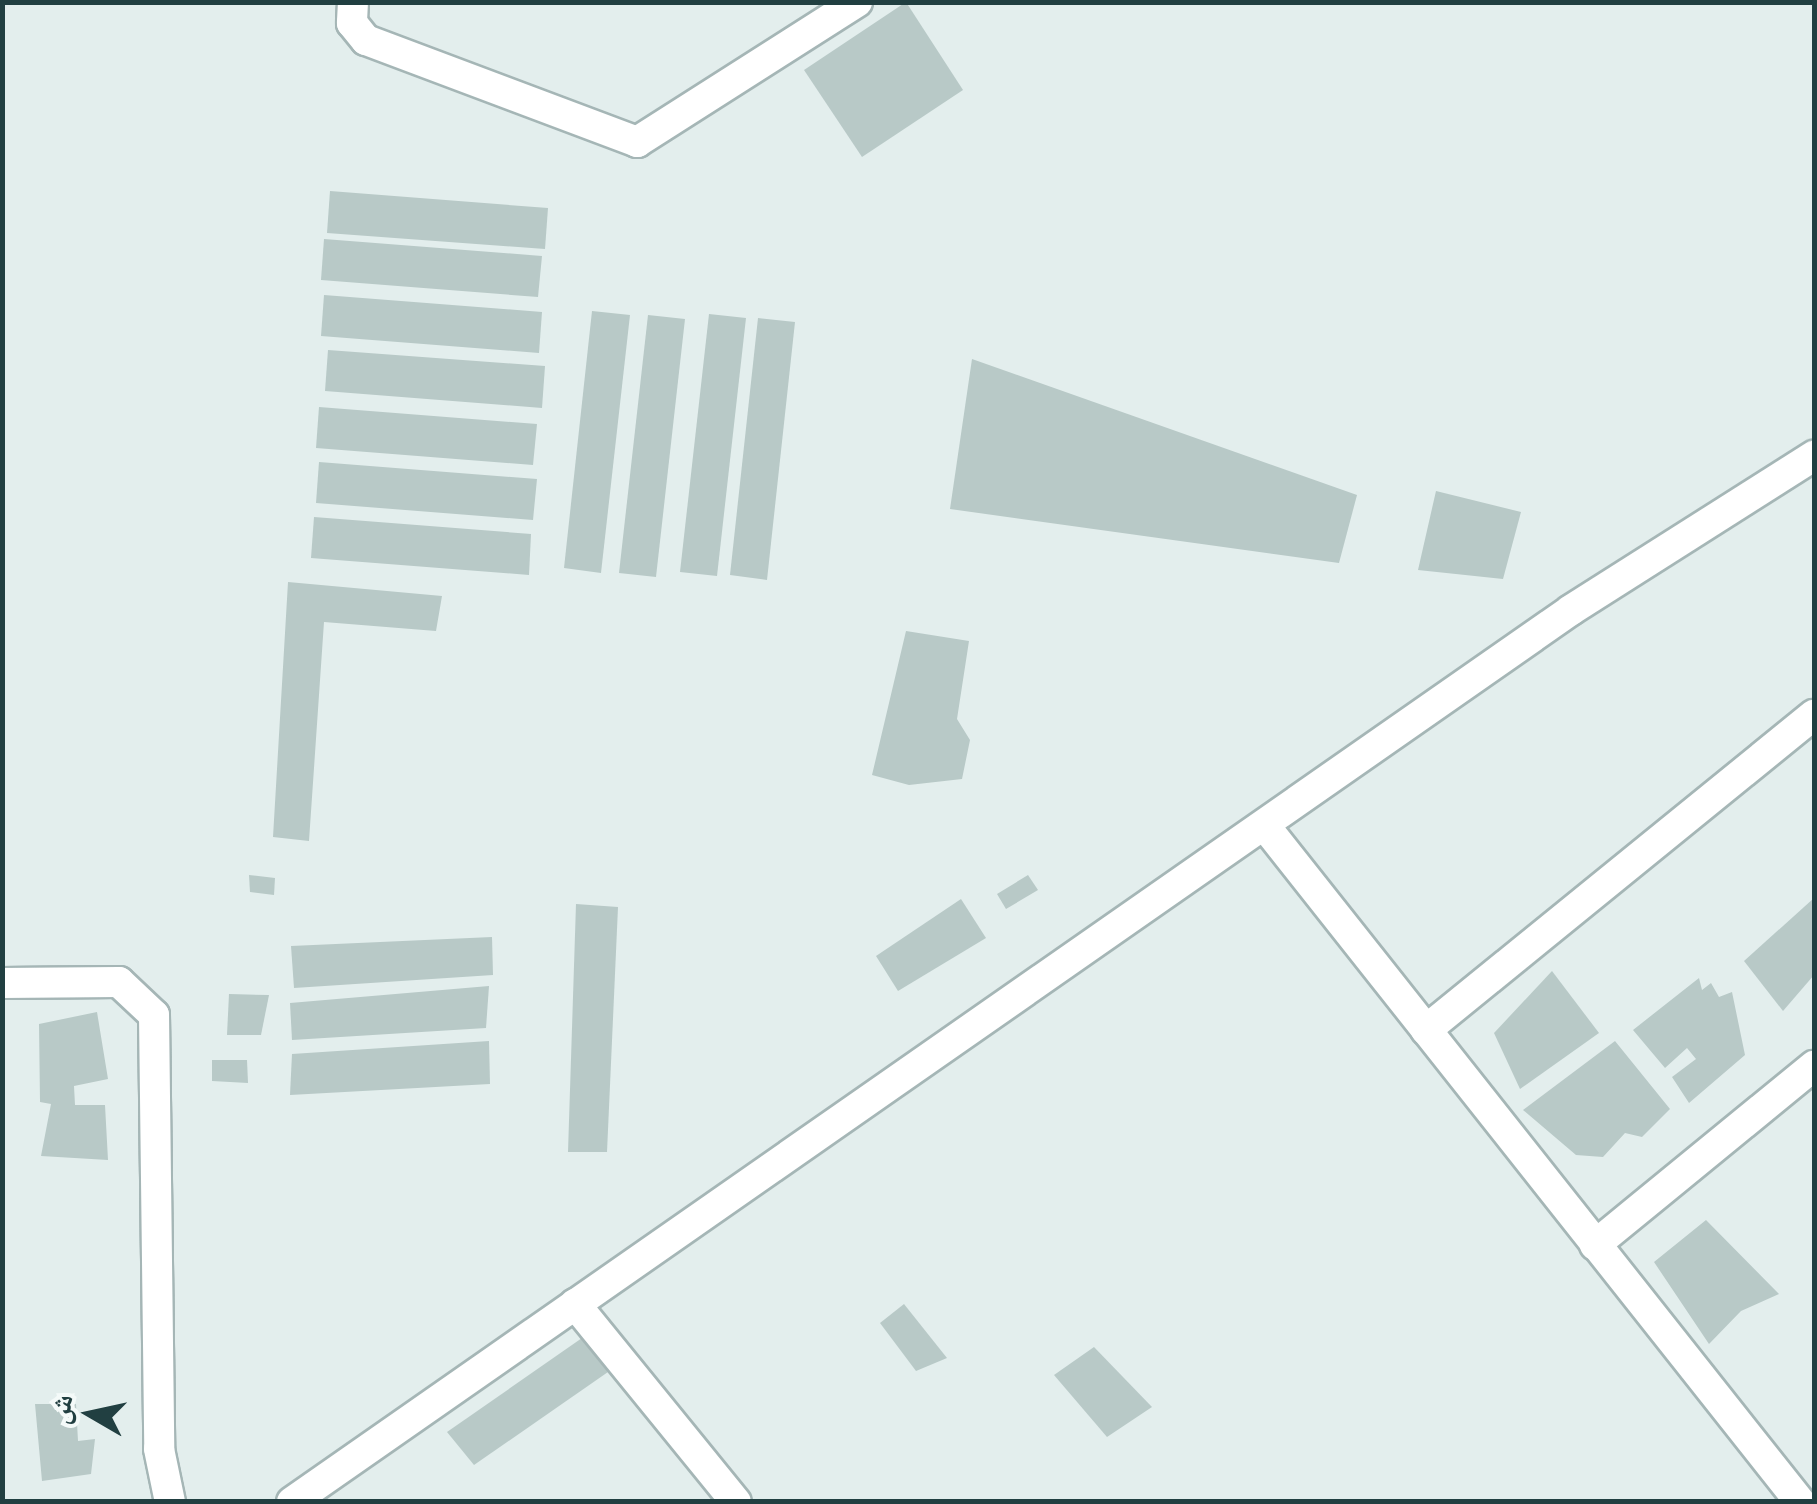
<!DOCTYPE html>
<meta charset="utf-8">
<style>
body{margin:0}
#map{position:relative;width:1817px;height:1504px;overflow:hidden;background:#e3eeed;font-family:"Golos Text","Noto Naskh Arabic",sans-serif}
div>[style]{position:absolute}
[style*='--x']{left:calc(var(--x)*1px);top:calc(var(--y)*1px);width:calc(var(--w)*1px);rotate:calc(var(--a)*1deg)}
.building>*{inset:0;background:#b8c9c7}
.roads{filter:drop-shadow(2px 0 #a5b6b6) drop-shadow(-2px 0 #a5b6b6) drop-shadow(0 2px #a5b6b6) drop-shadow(0 -2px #a5b6b6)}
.minor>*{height:30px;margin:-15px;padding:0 15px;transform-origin:15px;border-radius:15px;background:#fff}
.secondary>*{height:30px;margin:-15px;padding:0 15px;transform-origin:15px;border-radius:15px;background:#fff}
span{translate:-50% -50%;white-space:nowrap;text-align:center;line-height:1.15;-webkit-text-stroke:8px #f4faf9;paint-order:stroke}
.frame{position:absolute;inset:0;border:5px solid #213f41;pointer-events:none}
.north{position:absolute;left:40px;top:1364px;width:100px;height:100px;-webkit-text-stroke:8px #f4faf9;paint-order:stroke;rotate:279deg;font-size:28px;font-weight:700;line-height:40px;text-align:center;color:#213f41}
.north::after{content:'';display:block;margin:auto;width:35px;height:45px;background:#213f41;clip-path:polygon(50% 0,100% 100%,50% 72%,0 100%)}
</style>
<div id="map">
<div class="building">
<div style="clip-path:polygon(906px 2px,963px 90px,862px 157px,804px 70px)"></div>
<div style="clip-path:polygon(330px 191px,548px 208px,545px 249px,327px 233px)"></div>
<div style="clip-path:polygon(324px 239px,542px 256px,538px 297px,321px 280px)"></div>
<div style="clip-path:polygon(324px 295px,542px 312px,539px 353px,321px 336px)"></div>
<div style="clip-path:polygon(592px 311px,630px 315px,601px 573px,564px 568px)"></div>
<div style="clip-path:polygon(709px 314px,746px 318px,717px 576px,680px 572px)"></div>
<div style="clip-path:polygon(648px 315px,685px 319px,656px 577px,619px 573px)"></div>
<div style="clip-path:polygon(758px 318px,795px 322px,767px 580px,730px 575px)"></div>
<div style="clip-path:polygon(328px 350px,545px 366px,542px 408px,325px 391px)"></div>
<div style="clip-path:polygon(972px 359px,1357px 495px,1339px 563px,950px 509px)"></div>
<div style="clip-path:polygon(319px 407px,537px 424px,533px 465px,316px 448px)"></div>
<div style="clip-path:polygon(319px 462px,537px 479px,533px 520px,316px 503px)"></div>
<div style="clip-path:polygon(1436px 491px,1521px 512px,1503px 579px,1418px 570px)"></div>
<div style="clip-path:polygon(314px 517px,531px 534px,529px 575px,311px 558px)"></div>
<div style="clip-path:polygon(288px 582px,442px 596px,436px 631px,324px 622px,309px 841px,273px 837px)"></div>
<div style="clip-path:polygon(906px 631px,969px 641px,957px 719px,970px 740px,962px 779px,909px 785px,872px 775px)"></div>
<div style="clip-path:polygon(249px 875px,275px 878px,274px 895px,250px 892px)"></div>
<div style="clip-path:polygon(1028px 875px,1038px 890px,1006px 909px,997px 894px)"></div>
<div style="clip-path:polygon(1814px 898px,1814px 975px,1783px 1011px,1744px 961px)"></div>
<div style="clip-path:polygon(961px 899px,986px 938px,898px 991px,876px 956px)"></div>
<div style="clip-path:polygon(576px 904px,618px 907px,607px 1152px,568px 1152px)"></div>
<div style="clip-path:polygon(492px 937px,493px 975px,294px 988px,291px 946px)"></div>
<div style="clip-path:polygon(1552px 971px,1599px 1033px,1520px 1089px,1494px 1033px)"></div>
<div style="clip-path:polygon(1699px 978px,1702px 990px,1711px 983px,1719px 997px,1732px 992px,1745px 1055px,1689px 1103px,1672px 1077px,1696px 1059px,1687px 1048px,1665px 1068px,1633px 1030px)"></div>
<div style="clip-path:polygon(489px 986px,486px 1028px,292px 1040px,290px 1003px)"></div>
<div style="clip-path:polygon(229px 994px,269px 995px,261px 1035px,227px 1035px)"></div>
<div style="clip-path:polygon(97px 1012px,108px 1079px,74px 1086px,75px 1105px,105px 1105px,108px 1160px,41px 1156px,51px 1104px,40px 1102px,39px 1024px)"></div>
<div style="clip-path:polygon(489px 1041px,490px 1084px,290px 1095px,292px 1054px)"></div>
<div style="clip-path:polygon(1615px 1041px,1670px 1109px,1642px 1137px,1625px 1133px,1603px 1157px,1576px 1155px,1523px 1110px)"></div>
<div style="clip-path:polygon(212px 1060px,247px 1060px,248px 1083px,212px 1081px)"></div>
<div style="clip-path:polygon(1706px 1220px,1779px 1294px,1741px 1311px,1709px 1344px,1654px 1262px)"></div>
<div style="clip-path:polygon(904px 1304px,947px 1358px,916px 1371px,880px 1323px)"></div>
<div style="clip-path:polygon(582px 1338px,608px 1372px,474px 1465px,447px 1432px)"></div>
<div style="clip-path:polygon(1094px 1347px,1152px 1407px,1107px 1437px,1054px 1375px)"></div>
<div style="clip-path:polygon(35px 1404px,76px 1404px,78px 1441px,95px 1439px,91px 1474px,42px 1481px)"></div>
</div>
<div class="roads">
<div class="minor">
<div style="--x:353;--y:2;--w:21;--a:93"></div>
<div style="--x:352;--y:23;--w:22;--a:51"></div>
<div style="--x:366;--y:40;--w:290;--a:20.6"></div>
<div style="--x:637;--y:142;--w:261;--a:-32.5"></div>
<div style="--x:1265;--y:826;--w:862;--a:51.64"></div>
<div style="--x:2;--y:983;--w:117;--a:-0.5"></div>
<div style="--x:119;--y:982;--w:48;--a:43.3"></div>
<div style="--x:154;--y:1015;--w:434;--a:89.3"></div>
<div style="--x:159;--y:1449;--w:54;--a:78.3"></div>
<div style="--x:1426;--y:1030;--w:500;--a:-39.1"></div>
<div style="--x:1595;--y:1245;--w:283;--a:-39.3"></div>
<div style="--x:575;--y:1304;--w:255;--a:50.9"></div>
</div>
<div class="secondary">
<div style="--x:292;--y:1502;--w:1559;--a:-34.89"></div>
<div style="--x:1571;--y:610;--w:288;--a:-32.4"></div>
</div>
</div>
<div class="frame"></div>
<div class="north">ش</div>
</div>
